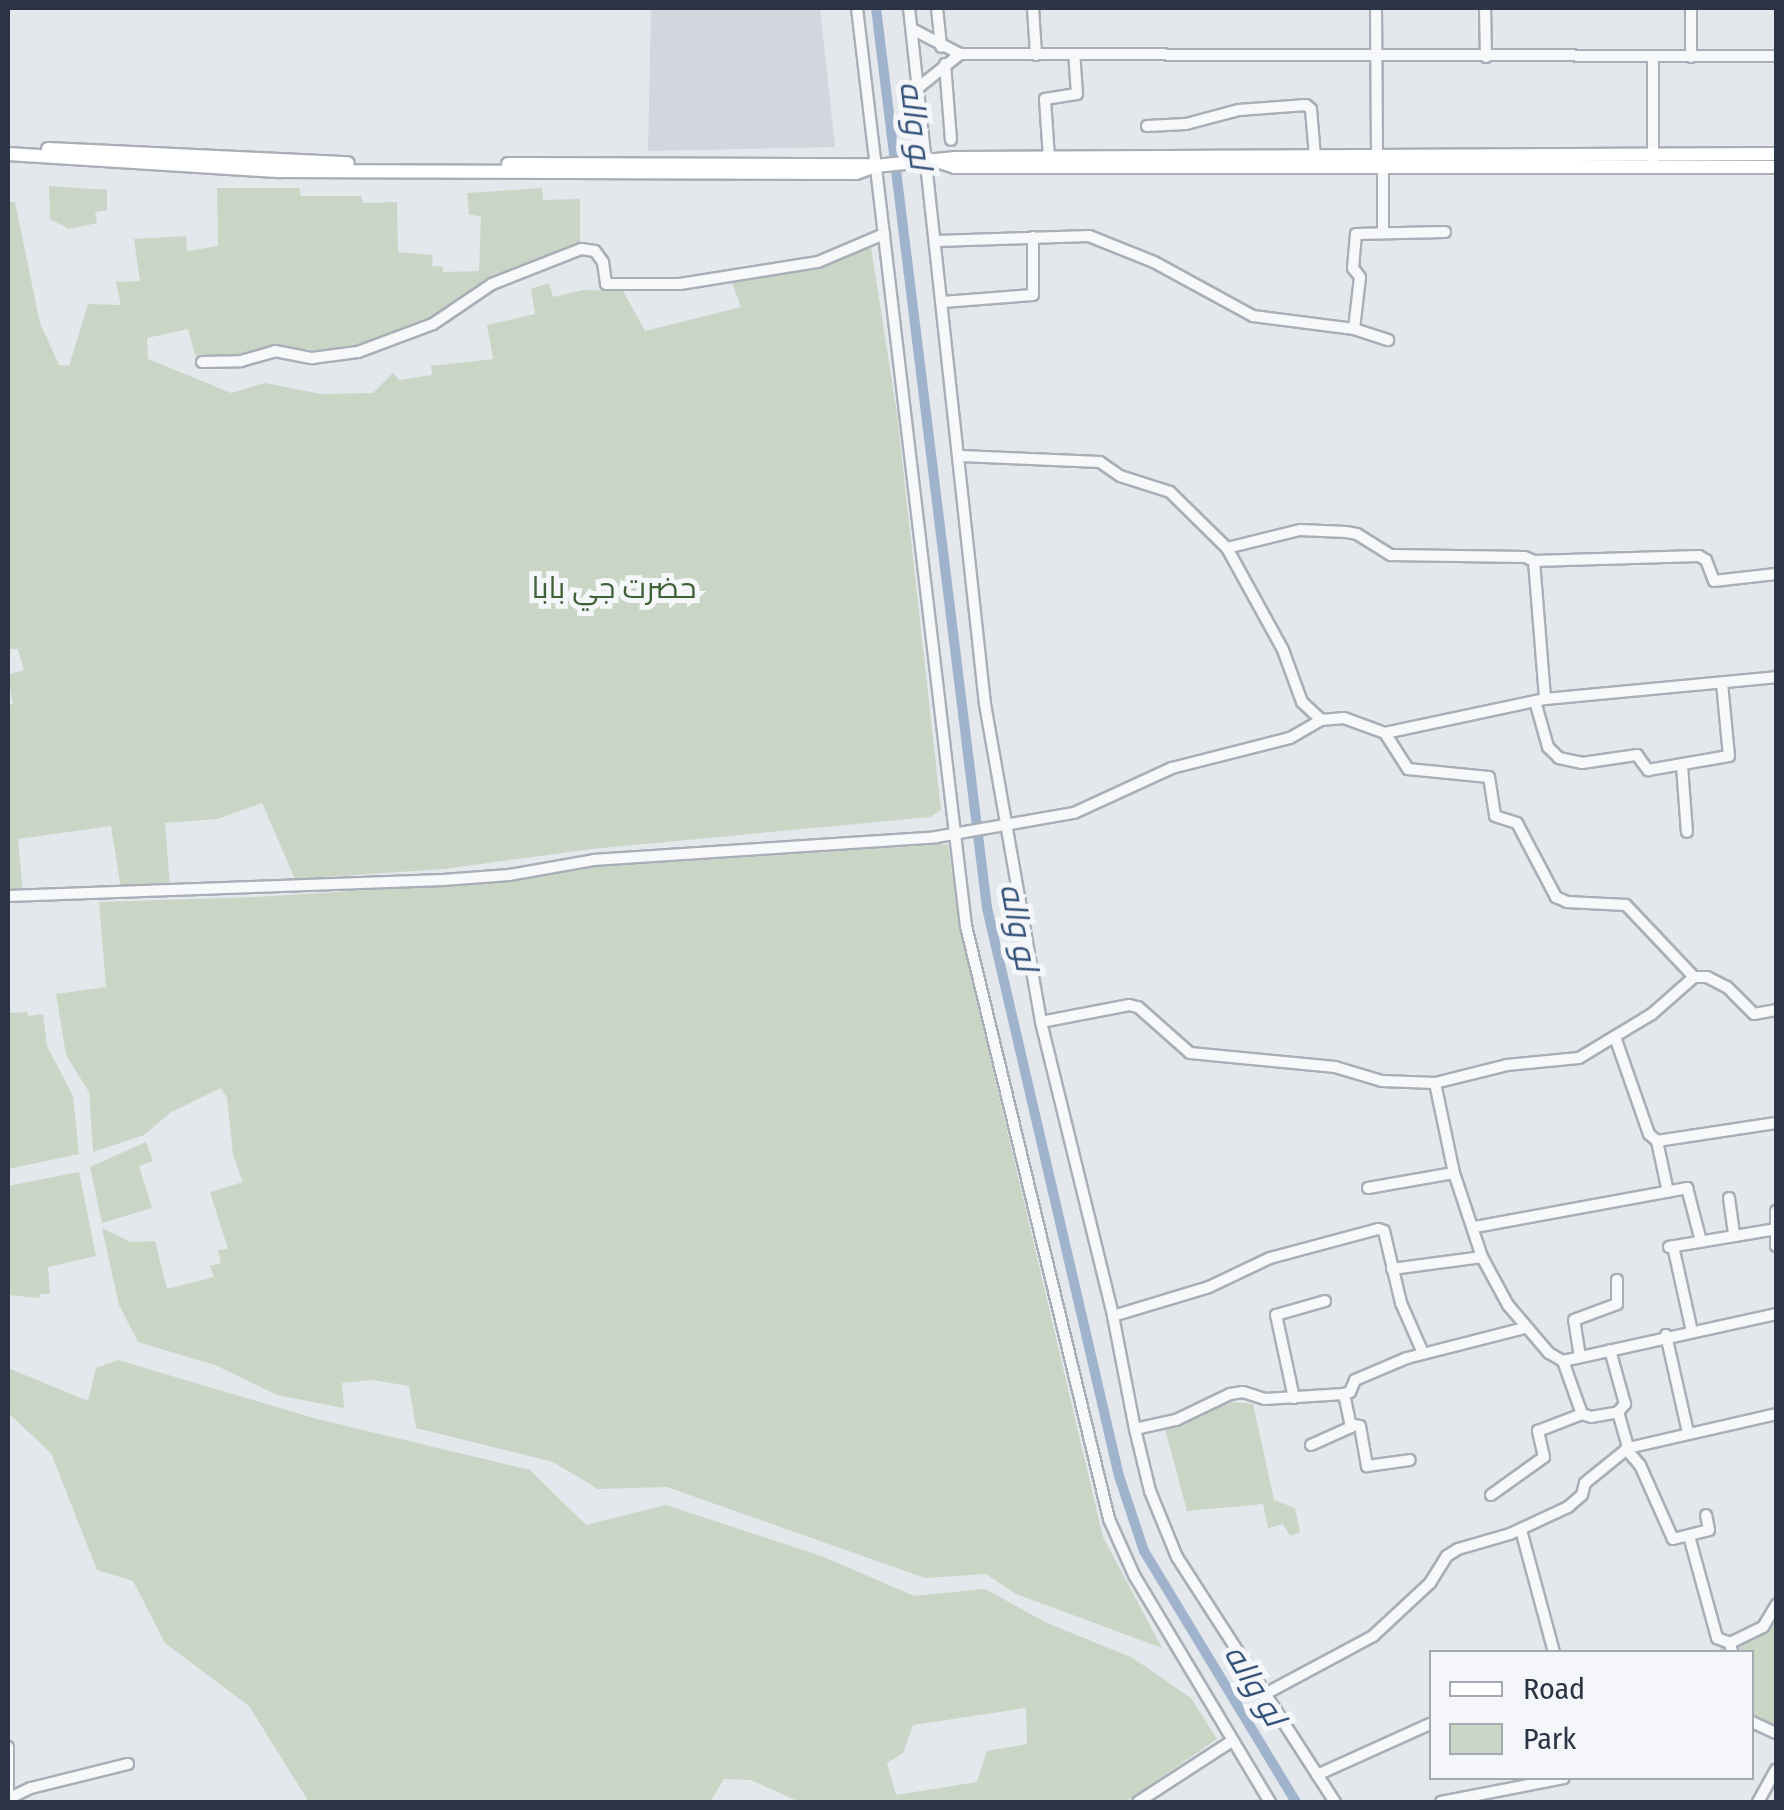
<!DOCTYPE html>
<meta charset="utf-8">
<style>
body{margin:0}
#map{position:relative;width:1784px;height:1810px;overflow:hidden;background:#e4e7ec;font-family:"Fira Sans Condensed",Cairo,sans-serif}
div>[style]{position:absolute}
[style*='--x']{left:calc(var(--x)*1px);top:calc(var(--y)*1px);width:calc(var(--w)*1px);rotate:calc(var(--a)*1deg)}
.built>*{inset:0;background:#d2d6de}
.green>*{inset:0;background:#c9d6c5}
.canal>*{height:10px;margin:-5px;padding:0 5px;transform-origin:5px;border-radius:5px;background:#9fb4cc}
.roads{filter:drop-shadow(2px 0 #a9aeb7) drop-shadow(-2px 0 #a9aeb7) drop-shadow(0 2px #a9aeb7) drop-shadow(0 -2px #a9aeb7)}
.minor>*{height:10px;margin:-5px;padding:0 5px;transform-origin:5px;border-radius:5px;background:#f7f8fa}
.major>*{height:12px;margin:-6px;padding:0 6px;transform-origin:6px;border-radius:6px;background:#fff}
span{translate:-50% -50%;white-space:nowrap;text-align:center;line-height:1.15;-webkit-text-stroke:10px #f4f6f9;paint-order:stroke}
.park-label{font-size:30px;color:#3f6138}
.water-label{font-size:32px;color:#34527a;font-style:italic}
.frame{position:absolute;inset:0;border:10px solid #2b3445;pointer-events:none}
.legend{position:absolute;left:1429px;top:1650px;width:325px;height:130px;box-sizing:border-box;background:#f4f6f9;border:2px solid #a4a8b1;margin:0;padding:12px 18px;list-style:none;font-size:30px;color:#2b3445}
.legend li{display:flex;align-items:center;gap:20px;height:50px}
.legend b{width:50px;border:2px solid #a4a8b1}
</style>
<div id="map">
<div class="built">
<div style="clip-path:polygon(651px 8px,820px 8px,835px 147px,648px 151px)"></div>
</div>
<div class="green">
<div style="clip-path:polygon(49px 186px,107px 190px,107px 210px,95px 212px,97px 223px,69px 229px,50px 219px)"></div>
<div style="clip-path:polygon(217px 188px,299px 188px,301px 196px,361px 196px,363px 203px,397px 202px,398px 252px,433px 255px,432px 266px,443px 267px,443px 272px,479px 271px,481px 217px,469px 214px,467px 193px,542px 188px,543px 200px,580px 199px,580px 243px,488px 281px,431px 321px,358px 345px,329px 351px,276px 347px,241px 355px,195px 355px,188px 329px,147px 338px,148px 359px,231px 393px,265px 383px,321px 394px,373px 393px,393px 373px,399px 380px,432px 375px,431px 366px,493px 359px,487px 325px,535px 314px,531px 289px,549px 283px,553px 297px,583px 290px,623px 291px,645px 331px,741px 307px,732px 283px,821px 267px,871px 247px,897px 414px,941px 810px,930px 817px,591px 849px,444px 869px,295px 879px,262px 803px,217px 819px,165px 823px,170px 886px,121px 889px,111px 826px,18px 839px,23px 894px,8px 894px,8px 705px,13px 704px,8px 675px,24px 670px,18px 649px,8px 649px,8px 202px,15px 202px,40px 323px,59px 365px,69px 366px,88px 304px,121px 305px,116px 282px,140px 281px,134px 239px,186px 236px,187px 251px,218px 246px)"></div>
<div style="clip-path:polygon(948px 844px,960px 931px,1103px 1537px,1162px 1648px,1016px 1594px,986px 1574px,925px 1578px,667px 1487px,598px 1489px,553px 1462px,416px 1428px,409px 1386px,373px 1380px,342px 1383px,344px 1408px,277px 1395px,215px 1365px,138px 1342px,119px 1305px,102px 1228px,131px 1242px,155px 1241px,167px 1289px,214px 1277px,210px 1266px,221px 1263px,218px 1250px,228px 1249px,210px 1192px,243px 1182px,233px 1155px,227px 1098px,221px 1088px,171px 1112px,144px 1135px,93px 1152px,89px 1092px,66px 1055px,56px 994px,106px 987px,99px 902px,256px 897px,513px 881px,596px 867px)"></div>
<div style="clip-path:polygon(27px 1012px,28px 1016px,43px 1014px,47px 1046px,73px 1096px,79px 1154px,8px 1169px,8px 1013px)"></div>
<div style="clip-path:polygon(146px 1142px,153px 1161px,139px 1166px,152px 1208px,102px 1223px,90px 1167px)"></div>
<div style="clip-path:polygon(79px 1172px,96px 1256px,48px 1267px,50px 1294px,40px 1294px,39px 1298px,8px 1295px,8px 1186px)"></div>
<div style="clip-path:polygon(evenodd,118px 1360px,317px 1419px,530px 1470px,586px 1525px,666px 1505px,824px 1557px,914px 1596px,985px 1589px,1047px 1623px,1133px 1658px,1191px 1698px,1217px 1739px,1125px 1802px,800px 1802px,751px 1780px,724px 1779px,710px 1802px,309px 1802px,249px 1706px,165px 1643px,133px 1581px,97px 1570px,51px 1453px,8px 1413px,8px 1368px,88px 1401px,96px 1368px,118px 1360px,1026px 1708px,1027px 1744px,987px 1751px,977px 1782px,896px 1795px,887px 1763px,903px 1753px,913px 1725px,1026px 1708px)"></div>
<div style="clip-path:polygon(1232px 1402px,1253px 1404px,1274px 1500px,1295px 1508px,1300px 1532px,1290px 1536px,1283px 1524px,1268px 1528px,1263px 1504px,1187px 1511px,1165px 1429px)"></div>
<div style="clip-path:polygon(1776px 1616px,1776px 1732px,1765px 1733px,1752px 1715px,1752px 1652px,1712px 1652px,1767px 1631px)"></div>
</div>
<div class="canal">
<div style="--x:876;--y:8;--w:907;--a:82.97"></div>
<div style="--x:987;--y:908;--w:583;--a:76.92"></div>
<div style="--x:1119;--y:1476;--w:79;--a:71.6"></div>
<div style="--x:1144;--y:1551;--w:293;--a:58.8"></div>
</div>
<div class="roads">
<div class="minor">
<div style="--x:857;--y:8;--w:924;--a:83.23"></div>
<div style="--x:966;--y:926;--w:610;--a:76.44"></div>
<div style="--x:1109;--y:1519;--w:61;--a:65.9"></div>
<div style="--x:1134;--y:1575;--w:265;--a:59.1"></div>
<div style="--x:909;--y:8;--w:700;--a:83.77"></div>
<div style="--x:985;--y:704;--w:323;--a:80"></div>
<div style="--x:1041;--y:1022;--w:303;--a:76.2"></div>
<div style="--x:1113;--y:1316;--w:115;--a:79"></div>
<div style="--x:1135;--y:1429;--w:64;--a:76.4"></div>
<div style="--x:1150;--y:1491;--w:71;--a:67.8"></div>
<div style="--x:1177;--y:1557;--w:292;--a:57.2"></div>
<div style="--x:937;--y:8;--w:39;--a:84"></div>
<div style="--x:1033;--y:8;--w:47;--a:86.3"></div>
<div style="--x:1376;--y:8;--w:149;--a:89.6"></div>
<div style="--x:1485;--y:8;--w:49;--a:88.8"></div>
<div style="--x:912;--y:29;--w:54;--a:27.5"></div>
<div style="--x:960;--y:54;--w:816;--a:0.14"></div>
<div style="--x:1691;--y:57;--w:49;--a:-90"></div>
<div style="--x:945;--y:64;--w:76;--a:85.5"></div>
<div style="--x:919;--y:87;--w:53;--a:-38.8"></div>
<div style="--x:1147;--y:126;--w:39;--a:-3"></div>
<div style="--x:1186;--y:124;--w:55;--a:-14.8"></div>
<div style="--x:1239;--y:110;--w:67;--a:-4.3"></div>
<div style="--x:1306;--y:105;--w:6;--a:39"></div>
<div style="--x:1311;--y:109;--w:48;--a:85.2"></div>
<div style="--x:1049;--y:158;--w:59;--a:-93.9"></div>
<div style="--x:1045;--y:99;--w:32;--a:-9"></div>
<div style="--x:1077;--y:94;--w:39;--a:-94"></div>
<div style="--x:1653;--y:160;--w:104;--a:-90"></div>
<div style="--x:1383;--y:168;--w:65;--a:90"></div>
<div style="--x:937;--y:241;--w:152;--a:-1.9"></div>
<div style="--x:1089;--y:236;--w:70;--a:21.8"></div>
<div style="--x:1154;--y:262;--w:113;--a:28.6"></div>
<div style="--x:1253;--y:316;--w:102;--a:7.3"></div>
<div style="--x:1354;--y:329;--w:36;--a:18"></div>
<div style="--x:943;--y:302;--w:90;--a:-4.4"></div>
<div style="--x:1033;--y:295;--w:58;--a:-90"></div>
<div style="--x:1354;--y:329;--w:52;--a:-83.4"></div>
<div style="--x:1360;--y:277;--w:11;--a:-128"></div>
<div style="--x:1353;--y:268;--w:34;--a:-85"></div>
<div style="--x:1356;--y:234;--w:89;--a:-1.3"></div>
<div style="--x:202;--y:362;--w:39;--a:-1"></div>
<div style="--x:241;--y:361;--w:35;--a:-16"></div>
<div style="--x:275;--y:351;--w:38;--a:11"></div>
<div style="--x:312;--y:358;--w:46;--a:-7.4"></div>
<div style="--x:358;--y:352;--w:80;--a:-20.5"></div>
<div style="--x:433;--y:324;--w:71;--a:-34.1"></div>
<div style="--x:492;--y:284;--w:96;--a:-21.5"></div>
<div style="--x:581;--y:249;--w:14;--a:8"></div>
<div style="--x:595;--y:251;--w:14;--a:54"></div>
<div style="--x:603;--y:262;--w:22;--a:82"></div>
<div style="--x:606;--y:284;--w:74;--a:0"></div>
<div style="--x:680;--y:284;--w:140;--a:-9.1"></div>
<div style="--x:818;--y:262;--w:72;--a:-23"></div>
<div style="--x:961;--y:456;--w:139;--a:2.5"></div>
<div style="--x:1100;--y:462;--w:24;--a:35"></div>
<div style="--x:1120;--y:476;--w:52;--a:17.7"></div>
<div style="--x:1170;--y:492;--w:80;--a:44.5"></div>
<div style="--x:1227;--y:548;--w:116;--a:61.2"></div>
<div style="--x:1283;--y:650;--w:55;--a:69.9"></div>
<div style="--x:1302;--y:702;--w:26;--a:43"></div>
<div style="--x:1227;--y:548;--w:75;--a:-13.9"></div>
<div style="--x:1300;--y:530;--w:46;--a:2.5"></div>
<div style="--x:1346;--y:532;--w:11;--a:10"></div>
<div style="--x:1357;--y:534;--w:40;--a:32"></div>
<div style="--x:1391;--y:555;--w:134;--a:0.9"></div>
<div style="--x:1525;--y:557;--w:10;--a:24"></div>
<div style="--x:1534;--y:561;--w:165;--a:-1.7"></div>
<div style="--x:1699;--y:556;--w:8;--a:30"></div>
<div style="--x:1706;--y:560;--w:22;--a:69"></div>
<div style="--x:1714;--y:581;--w:62;--a:-6.4"></div>
<div style="--x:1534;--y:561;--w:138;--a:85.4"></div>
<div style="--x:1535;--y:701;--w:48;--a:74.2"></div>
<div style="--x:1548;--y:747;--w:16;--a:45"></div>
<div style="--x:1559;--y:758;--w:24;--a:12"></div>
<div style="--x:1582;--y:763;--w:56;--a:-8.3"></div>
<div style="--x:1637;--y:755;--w:19;--a:54"></div>
<div style="--x:1648;--y:770;--w:82;--a:-9.8"></div>
<div style="--x:1729;--y:756;--w:73;--a:-95.5"></div>
<div style="--x:1385;--y:733;--w:43;--a:57.4"></div>
<div style="--x:1408;--y:769;--w:81;--a:5.6"></div>
<div style="--x:1489;--y:777;--w:39;--a:81"></div>
<div style="--x:1495;--y:816;--w:23;--a:18"></div>
<div style="--x:1517;--y:823;--w:84;--a:62.2"></div>
<div style="--x:1556;--y:897;--w:12;--a:24"></div>
<div style="--x:1567;--y:902;--w:59;--a:2.9"></div>
<div style="--x:1626;--y:905;--w:99;--a:46.6"></div>
<div style="--x:1682;--y:766;--w:66;--a:85.7"></div>
<div style="--x:8;--y:896;--w:435;--a:-2.1"></div>
<div style="--x:443;--y:880;--w:66;--a:-4.3"></div>
<div style="--x:509;--y:875;--w:86;--a:-10"></div>
<div style="--x:594;--y:860;--w:343;--a:-3.8"></div>
<div style="--x:936;--y:837;--w:140;--a:-9.9"></div>
<div style="--x:1074;--y:813;--w:108;--a:-24.7"></div>
<div style="--x:1172;--y:768;--w:122;--a:-14.3"></div>
<div style="--x:1290;--y:738;--w:36;--a:-30"></div>
<div style="--x:1321;--y:720;--w:23;--a:-5"></div>
<div style="--x:1344;--y:718;--w:44;--a:20.1"></div>
<div style="--x:1385;--y:733;--w:164;--a:-12"></div>
<div style="--x:1545;--y:699;--w:232;--a:-5.4"></div>
<div style="--x:1041;--y:1022;--w:90;--a:-10.9"></div>
<div style="--x:1129;--y:1005;--w:9;--a:13"></div>
<div style="--x:1138;--y:1007;--w:69;--a:41.5"></div>
<div style="--x:1190;--y:1053;--w:146;--a:5.5"></div>
<div style="--x:1335;--y:1067;--w:49;--a:16.6"></div>
<div style="--x:1382;--y:1081;--w:53;--a:2.2"></div>
<div style="--x:1435;--y:1083;--w:74;--a:-14"></div>
<div style="--x:1507;--y:1065;--w:72;--a:-5.6"></div>
<div style="--x:1579;--y:1058;--w:85;--a:-31.1"></div>
<div style="--x:1652;--y:1014;--w:56;--a:-41.4"></div>
<div style="--x:1694;--y:977;--w:13;--a:0"></div>
<div style="--x:1707;--y:977;--w:22;--a:27"></div>
<div style="--x:1727;--y:987;--w:38;--a:45"></div>
<div style="--x:1754;--y:1014;--w:22;--a:-10"></div>
<div style="--x:1615;--y:1037;--w:103;--a:70.7"></div>
<div style="--x:1649;--y:1134;--w:11;--a:41"></div>
<div style="--x:1657;--y:1141;--w:52;--a:77.8"></div>
<div style="--x:1435;--y:1083;--w:92;--a:78.1"></div>
<div style="--x:1657;--y:1141;--w:120;--a:-8.6"></div>
<div style="--x:1368;--y:1188;--w:87;--a:-9.9"></div>
<div style="--x:1454;--y:1173;--w:89;--a:71.6"></div>
<div style="--x:1482;--y:1257;--w:55;--a:61.6"></div>
<div style="--x:1508;--y:1305;--w:63;--a:49.5"></div>
<div style="--x:1549;--y:1353;--w:16;--a:30"></div>
<div style="--x:1563;--y:1361;--w:218;--a:-12.4"></div>
<div style="--x:1729;--y:1198;--w:37;--a:82"></div>
<div style="--x:1776;--y:1211;--w:35;--a:90"></div>
<div style="--x:1475;--y:1227;--w:216;--a:-10.4"></div>
<div style="--x:1687;--y:1188;--w:55;--a:75.2"></div>
<div style="--x:1673;--y:1246;--w:88;--a:77.5"></div>
<div style="--x:1669;--y:1247;--w:109;--a:-9.5"></div>
<div style="--x:1392;--y:1269;--w:91;--a:-7.6"></div>
<div style="--x:1113;--y:1316;--w:100;--a:-16.8"></div>
<div style="--x:1209;--y:1287;--w:68;--a:-25.4"></div>
<div style="--x:1270;--y:1258;--w:112;--a:-15"></div>
<div style="--x:1378;--y:1229;--w:6;--a:18"></div>
<div style="--x:1384;--y:1231;--w:74;--a:76.7"></div>
<div style="--x:1401;--y:1303;--w:55;--a:66.3"></div>
<div style="--x:1666;--y:1335;--w:100;--a:77.3"></div>
<div style="--x:1580;--y:1357;--w:37;--a:-99"></div>
<div style="--x:1574;--y:1320;--w:46;--a:-20.4"></div>
<div style="--x:1617;--y:1304;--w:24;--a:-90"></div>
<div style="--x:1563;--y:1361;--w:56;--a:70.3"></div>
<div style="--x:1582;--y:1414;--w:9;--a:18"></div>
<div style="--x:1591;--y:1417;--w:27;--a:-10"></div>
<div style="--x:1618;--y:1412;--w:11;--a:-49"></div>
<div style="--x:1625;--y:1404;--w:56;--a:-105.5"></div>
<div style="--x:1294;--y:1398;--w:85;--a:-102.2"></div>
<div style="--x:1276;--y:1315;--w:51;--a:-15.9"></div>
<div style="--x:1618;--y:1412;--w:37;--a:74"></div>
<div style="--x:1351;--y:1424;--w:9;--a:13"></div>
<div style="--x:1360;--y:1426;--w:41;--a:80.1"></div>
<div style="--x:1367;--y:1466;--w:43;--a:-7.9"></div>
<div style="--x:1135;--y:1429;--w:42;--a:-12.4"></div>
<div style="--x:1176;--y:1420;--w:60;--a:-25.7"></div>
<div style="--x:1230;--y:1394;--w:13;--a:-9"></div>
<div style="--x:1243;--y:1392;--w:23;--a:18"></div>
<div style="--x:1265;--y:1399;--w:79;--a:-3.6"></div>
<div style="--x:1344;--y:1394;--w:6;--a:-18"></div>
<div style="--x:1350;--y:1392;--w:13;--a:-67"></div>
<div style="--x:1355;--y:1380;--w:56;--a:-22.9"></div>
<div style="--x:1407;--y:1358;--w:122;--a:-14.3"></div>
<div style="--x:1311;--y:1445;--w:44;--a:-24.2"></div>
<div style="--x:1351;--y:1427;--w:34;--a:-102"></div>
<div style="--x:1626;--y:1449;--w:21;--a:49"></div>
<div style="--x:1640;--y:1465;--w:81;--a:66"></div>
<div style="--x:1673;--y:1539;--w:37;--a:-14"></div>
<div style="--x:1709;--y:1530;--w:15;--a:-101"></div>
<div style="--x:1491;--y:1495;--w:65;--a:-35.6"></div>
<div style="--x:1544;--y:1457;--w:27;--a:-103"></div>
<div style="--x:1538;--y:1431;--w:47;--a:-21.1"></div>
<div style="--x:1521;--y:1530;--w:126;--a:74.9"></div>
<div style="--x:1689;--y:1536;--w:106;--a:74.6"></div>
<div style="--x:1717;--y:1638;--w:14;--a:21"></div>
<div style="--x:1730;--y:1643;--w:9;--a:77"></div>
<div style="--x:1730;--y:1643;--w:37;--a:-26"></div>
<div style="--x:1763;--y:1627;--w:26;--a:-59"></div>
<div style="--x:1265;--y:1694;--w:123;--a:-28.2"></div>
<div style="--x:1373;--y:1636;--w:78;--a:-42.9"></div>
<div style="--x:1430;--y:1583;--w:32;--a:-58"></div>
<div style="--x:1447;--y:1556;--w:13;--a:-32"></div>
<div style="--x:1458;--y:1549;--w:54;--a:-16.1"></div>
<div style="--x:1510;--y:1534;--w:64;--a:-25"></div>
<div style="--x:1568;--y:1507;--w:18;--a:-41"></div>
<div style="--x:1582;--y:1495;--w:12;--a:-76"></div>
<div style="--x:1585;--y:1483;--w:55;--a:-39.1"></div>
<div style="--x:1628;--y:1448;--w:152;--a:-12.9"></div>
<div style="--x:1752;--y:1722;--w:26;--a:25"></div>
<div style="--x:8;--y:1747;--w:50;--a:90"></div>
<div style="--x:1317;--y:1775;--w:126;--a:-24.3"></div>
<div style="--x:8;--y:1799;--w:25;--a:-26"></div>
<div style="--x:31;--y:1788;--w:100;--a:-13.9"></div>
<div style="--x:1138;--y:1802;--w:112;--a:-33"></div>
<div style="--x:1441;--y:1802;--w:125;--a:-11"></div>
<div style="--x:1758;--y:1802;--w:37;--a:-61"></div>
</div>
<div class="major">
<div style="--x:48;--y:149;--w:300;--a:2.7"></div>
<div style="--x:8;--y:154;--w:273;--a:3.6"></div>
<div style="--x:280;--y:171;--w:576;--a:0.2"></div>
<div style="--x:856;--y:173;--w:20;--a:-20"></div>
<div style="--x:875;--y:166;--w:81;--a:-5.6"></div>
<div style="--x:956;--y:158;--w:820;--a:-0.28"></div>
<div style="--x:940;--y:162;--w:16;--a:18"></div>
<div style="--x:955;--y:167;--w:821;--a:0"></div>
<div style="--x:508;--y:164;--w:365;--a:0.2"></div>
</div>
</div>
<div class="park-label">
<span style="left:614px;top:588px">حضرت جي بابا</span>
</div>
<div class="water-label">
<span style="left:916px;top:125px;rotate:83deg">لو واله</span>
<span style="left:1019px;top:927px;rotate:79deg">لو واله</span>
<span style="left:1255px;top:1685px;rotate:59deg">لو واله</span>
</div>
<div class="frame"></div>
<ul class="legend">
<li><b style="height:12px;background:#fff"></b>Road</li>
<li><b style="height:28px;background:#c9d6c5"></b>Park</li>
</ul>
</div>
